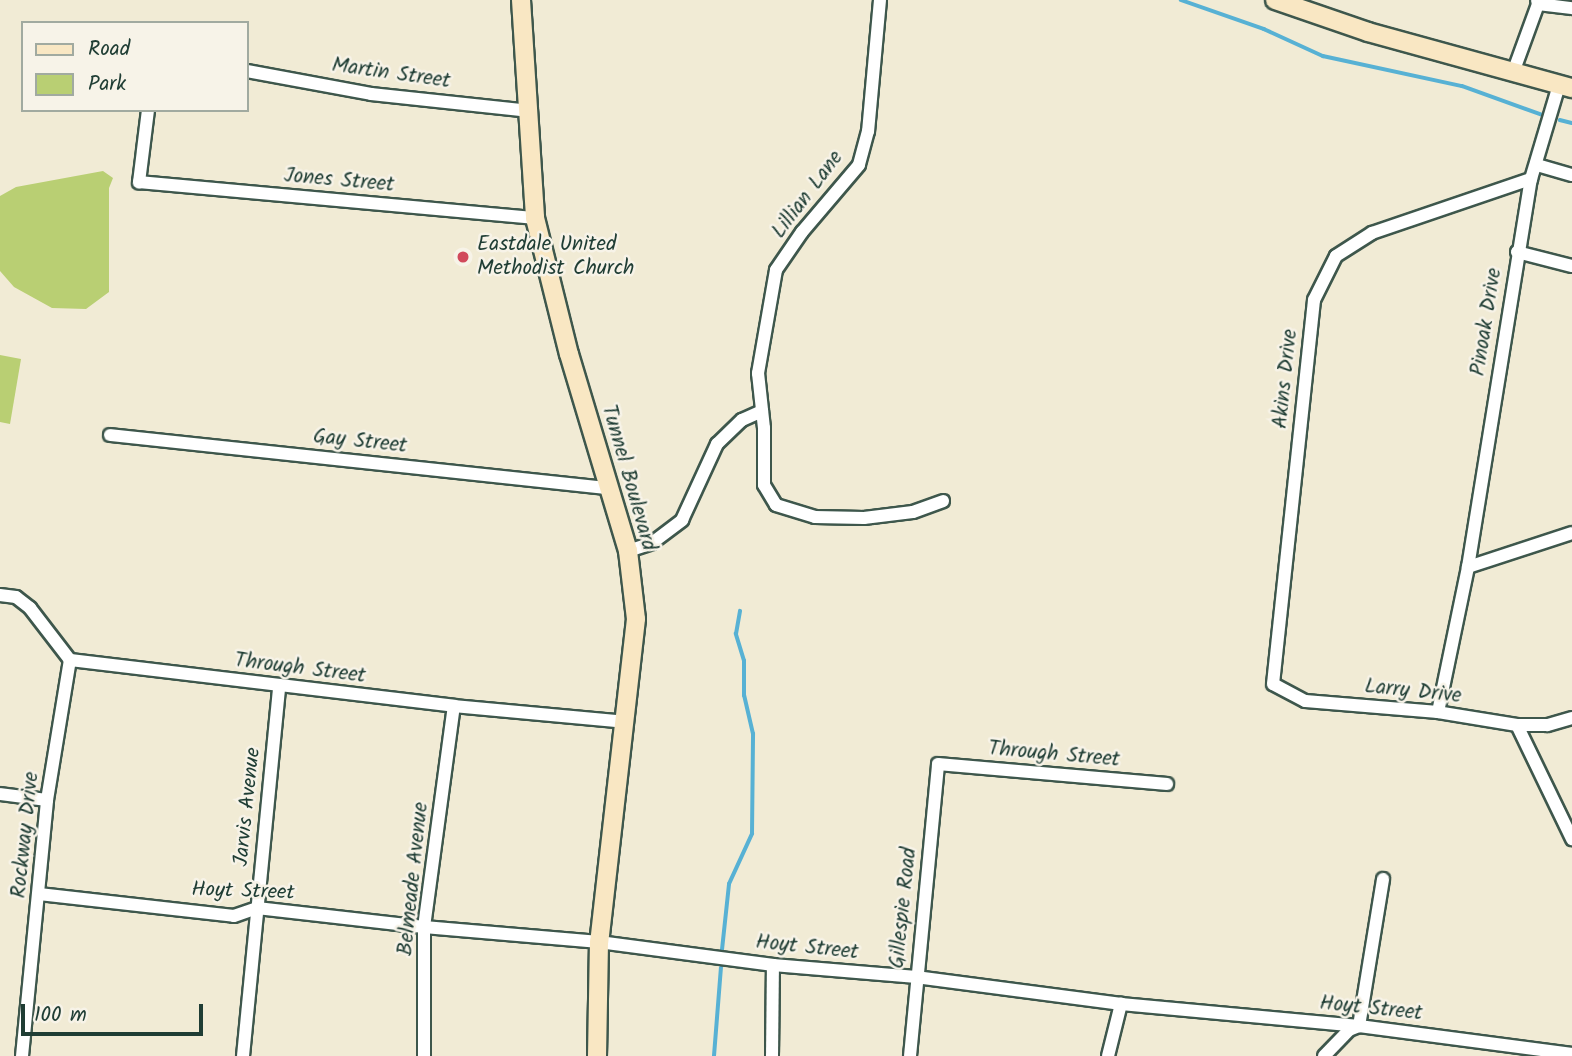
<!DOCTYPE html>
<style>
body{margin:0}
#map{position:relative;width:1572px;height:1056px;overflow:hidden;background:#f1ebd5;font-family:Kalam,sans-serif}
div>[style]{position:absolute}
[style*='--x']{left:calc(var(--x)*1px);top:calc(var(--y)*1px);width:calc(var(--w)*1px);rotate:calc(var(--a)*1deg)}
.green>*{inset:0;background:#b9cf73}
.stream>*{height:3.5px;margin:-1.75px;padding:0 1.75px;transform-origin:1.75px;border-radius:1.75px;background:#57b1d4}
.roads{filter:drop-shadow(2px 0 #3e574c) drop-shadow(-2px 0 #3e574c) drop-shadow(0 2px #3e574c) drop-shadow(0 -2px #3e574c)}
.street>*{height:12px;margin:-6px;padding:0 6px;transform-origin:6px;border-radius:6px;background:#fff}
.secondary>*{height:18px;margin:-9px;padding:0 9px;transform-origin:9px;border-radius:9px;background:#f9e7c3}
.dots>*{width:19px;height:19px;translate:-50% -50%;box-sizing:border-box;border:4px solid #f7f3e8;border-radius:50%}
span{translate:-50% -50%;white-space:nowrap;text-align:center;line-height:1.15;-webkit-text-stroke:5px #f7f3e8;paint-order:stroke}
.street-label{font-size:21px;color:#1f3d34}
.poi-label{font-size:21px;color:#1f3d34}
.left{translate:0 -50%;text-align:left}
.legend{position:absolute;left:21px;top:21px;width:228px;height:91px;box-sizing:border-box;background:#f7f3e8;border:2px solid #a1aaa0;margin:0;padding:9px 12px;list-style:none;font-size:21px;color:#1f3d34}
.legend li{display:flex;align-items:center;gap:14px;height:35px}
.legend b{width:35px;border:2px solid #a1aaa0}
.scale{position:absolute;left:21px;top:1004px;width:182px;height:32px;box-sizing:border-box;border:4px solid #1f3d34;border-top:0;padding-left:9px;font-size:21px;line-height:24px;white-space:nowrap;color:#1f3d34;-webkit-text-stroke:5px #f7f3e8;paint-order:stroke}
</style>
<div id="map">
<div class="green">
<div style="clip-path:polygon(103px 171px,113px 178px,109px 188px,109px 292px,86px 309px,52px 308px,14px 287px,0 271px,0 196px,16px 187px)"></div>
<div style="clip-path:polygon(0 355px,21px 359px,10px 424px,0 422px)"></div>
</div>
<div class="stream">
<div style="--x:1181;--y:0;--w:88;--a:19.3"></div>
<div style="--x:1264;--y:29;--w:65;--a:24.6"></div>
<div style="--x:1323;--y:56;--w:142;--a:12.2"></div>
<div style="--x:1462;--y:86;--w:91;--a:19.8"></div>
<div style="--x:1560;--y:120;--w:12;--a:14"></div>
<div style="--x:722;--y:950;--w:66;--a:-83.9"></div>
<div style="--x:729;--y:884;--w:55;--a:-65.3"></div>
<div style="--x:752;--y:834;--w:100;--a:-89.4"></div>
<div style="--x:753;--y:734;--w:39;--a:-103"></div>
<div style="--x:744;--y:696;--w:35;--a:-90"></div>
<div style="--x:744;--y:661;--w:28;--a:-107"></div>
<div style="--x:736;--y:634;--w:23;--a:-80"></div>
<div style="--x:714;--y:1056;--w:88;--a:-85.5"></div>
</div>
<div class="roads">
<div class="street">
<div style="--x:880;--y:0;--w:132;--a:95.2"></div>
<div style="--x:868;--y:131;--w:35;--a:105"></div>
<div style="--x:859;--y:165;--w:88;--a:130.4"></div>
<div style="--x:802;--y:232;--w:46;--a:124.4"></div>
<div style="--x:776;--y:270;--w:105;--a:99.9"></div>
<div style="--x:758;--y:373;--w:55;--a:83.8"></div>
<div style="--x:764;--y:428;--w:57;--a:90"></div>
<div style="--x:764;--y:485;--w:23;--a:59"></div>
<div style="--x:776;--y:505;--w:41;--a:17.1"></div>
<div style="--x:815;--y:517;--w:49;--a:1.2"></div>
<div style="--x:864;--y:518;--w:49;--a:-7"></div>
<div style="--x:913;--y:512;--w:32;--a:-20"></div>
<div style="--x:1538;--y:4;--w:34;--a:7"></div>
<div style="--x:1514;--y:70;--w:70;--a:-70"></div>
<div style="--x:1538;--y:4;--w:4;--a:-104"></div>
<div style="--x:247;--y:71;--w:126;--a:10.5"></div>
<div style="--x:371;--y:94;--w:160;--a:6.1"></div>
<div style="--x:148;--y:110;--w:73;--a:97.1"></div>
<div style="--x:139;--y:182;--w:398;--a:5.2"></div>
<div style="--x:1537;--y:165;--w:36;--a:16"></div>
<div style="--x:1517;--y:252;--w:57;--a:14.3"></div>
<div style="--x:110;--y:435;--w:500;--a:6.1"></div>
<div style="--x:628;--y:551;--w:25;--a:-18"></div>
<div style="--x:652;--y:543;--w:38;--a:-37"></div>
<div style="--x:682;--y:520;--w:84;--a:-65.3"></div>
<div style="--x:717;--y:444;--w:35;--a:-44"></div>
<div style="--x:742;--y:420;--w:22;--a:-24"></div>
<div style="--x:1468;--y:567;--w:109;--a:-18.1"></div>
<div style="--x:0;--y:595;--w:16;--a:7"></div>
<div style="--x:16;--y:597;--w:18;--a:38"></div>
<div style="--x:30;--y:608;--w:66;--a:52.4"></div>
<div style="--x:70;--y:660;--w:387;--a:6.8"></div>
<div style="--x:454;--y:706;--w:173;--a:5.3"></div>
<div style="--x:1438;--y:712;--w:148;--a:-78.3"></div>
<div style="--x:1468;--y:567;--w:393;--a:-80.8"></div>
<div style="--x:1531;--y:179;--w:98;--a:-73.4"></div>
<div style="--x:1572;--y:718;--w:26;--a:164"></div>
<div style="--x:1547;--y:725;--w:30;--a:180"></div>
<div style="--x:1517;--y:725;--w:127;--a:64.2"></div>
<div style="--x:1517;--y:725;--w:80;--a:-170.7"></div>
<div style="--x:1438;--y:712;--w:133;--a:-175.3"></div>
<div style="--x:1305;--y:701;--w:36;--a:-152"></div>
<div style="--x:1273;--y:684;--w:386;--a:-83.9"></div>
<div style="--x:1314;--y:300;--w:49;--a:-63.4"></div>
<div style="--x:1336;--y:256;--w:43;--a:-32.6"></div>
<div style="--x:1372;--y:233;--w:168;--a:-18.8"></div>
<div style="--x:0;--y:794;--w:47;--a:7.3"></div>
<div style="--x:39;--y:894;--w:196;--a:6.4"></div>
<div style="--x:234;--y:916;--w:24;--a:-19"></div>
<div style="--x:257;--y:908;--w:168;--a:6.5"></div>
<div style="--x:424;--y:927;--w:176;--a:4.9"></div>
<div style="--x:599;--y:942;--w:176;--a:7.5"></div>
<div style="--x:773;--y:965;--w:144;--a:4.8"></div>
<div style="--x:916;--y:977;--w:207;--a:7.5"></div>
<div style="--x:1121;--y:1004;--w:239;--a:5.3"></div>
<div style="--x:1359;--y:1026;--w:215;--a:7.5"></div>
<div style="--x:22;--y:1056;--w:257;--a:-84.4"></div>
<div style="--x:47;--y:800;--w:142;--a:-80.7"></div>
<div style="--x:243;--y:1056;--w:371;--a:-84.4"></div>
<div style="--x:424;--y:1056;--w:129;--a:-90"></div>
<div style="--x:424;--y:927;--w:223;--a:-82.3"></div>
<div style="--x:772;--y:1056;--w:91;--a:-89.4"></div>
<div style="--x:910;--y:1056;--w:293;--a:-84.5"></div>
<div style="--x:938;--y:764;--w:230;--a:5"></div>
<div style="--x:1108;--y:1056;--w:54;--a:-76"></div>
<div style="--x:1324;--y:1056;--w:36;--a:-46"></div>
<div style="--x:1349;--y:1030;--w:11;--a:-22"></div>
<div style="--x:1359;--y:1026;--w:149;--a:-80.7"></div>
</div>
<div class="secondary">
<div style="--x:521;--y:0;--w:218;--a:86.3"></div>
<div style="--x:535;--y:218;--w:140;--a:76"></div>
<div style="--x:569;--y:354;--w:206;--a:73.3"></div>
<div style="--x:628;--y:551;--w:68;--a:83.3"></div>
<div style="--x:636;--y:619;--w:325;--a:96.5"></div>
<div style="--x:599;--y:942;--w:114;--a:91"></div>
<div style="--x:1275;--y:0;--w:98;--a:19"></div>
<div style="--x:1368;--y:32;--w:212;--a:15.4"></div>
</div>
</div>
<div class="dots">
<div style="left:463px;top:257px;background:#d1495b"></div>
</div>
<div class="street-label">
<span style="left:391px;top:74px;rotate:8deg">Martin Street</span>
<span style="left:339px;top:181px;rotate:5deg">Jones Street</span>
<span style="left:808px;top:195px;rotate:-53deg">Lillian Lane</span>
<span style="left:1487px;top:322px;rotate:-81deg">Pinoak Drive</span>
<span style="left:1286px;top:379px;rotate:-84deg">Akins Drive</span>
<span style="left:360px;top:442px;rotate:6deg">Gay Street</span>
<span style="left:628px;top:478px;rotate:74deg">Tunnel Boulevard</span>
<span style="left:300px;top:669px;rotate:7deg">Through Street</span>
<span style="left:1413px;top:692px;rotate:6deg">Larry Drive</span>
<span style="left:1054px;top:755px;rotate:5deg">Through Street</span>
<span style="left:248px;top:807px;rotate:-84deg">Jarvis Avenue</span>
<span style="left:26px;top:835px;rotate:-84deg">Rockway Drive</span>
<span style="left:414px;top:879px;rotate:-84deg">Belmeade Avenue</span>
<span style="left:243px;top:892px;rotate:2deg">Hoyt Street</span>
<span style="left:904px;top:908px;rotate:-84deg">Gillespie Road</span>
<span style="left:807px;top:948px;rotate:6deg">Hoyt Street</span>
<span style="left:1371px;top:1009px;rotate:6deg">Hoyt Street</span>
</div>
<div class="poi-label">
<span class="left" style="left:477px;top:257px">Eastdale United<br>Methodist Church</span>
</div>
<ul class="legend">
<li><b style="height:9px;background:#f9e7c3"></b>Road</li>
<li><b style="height:19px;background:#b9cf73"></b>Park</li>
</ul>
<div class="scale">100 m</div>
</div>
